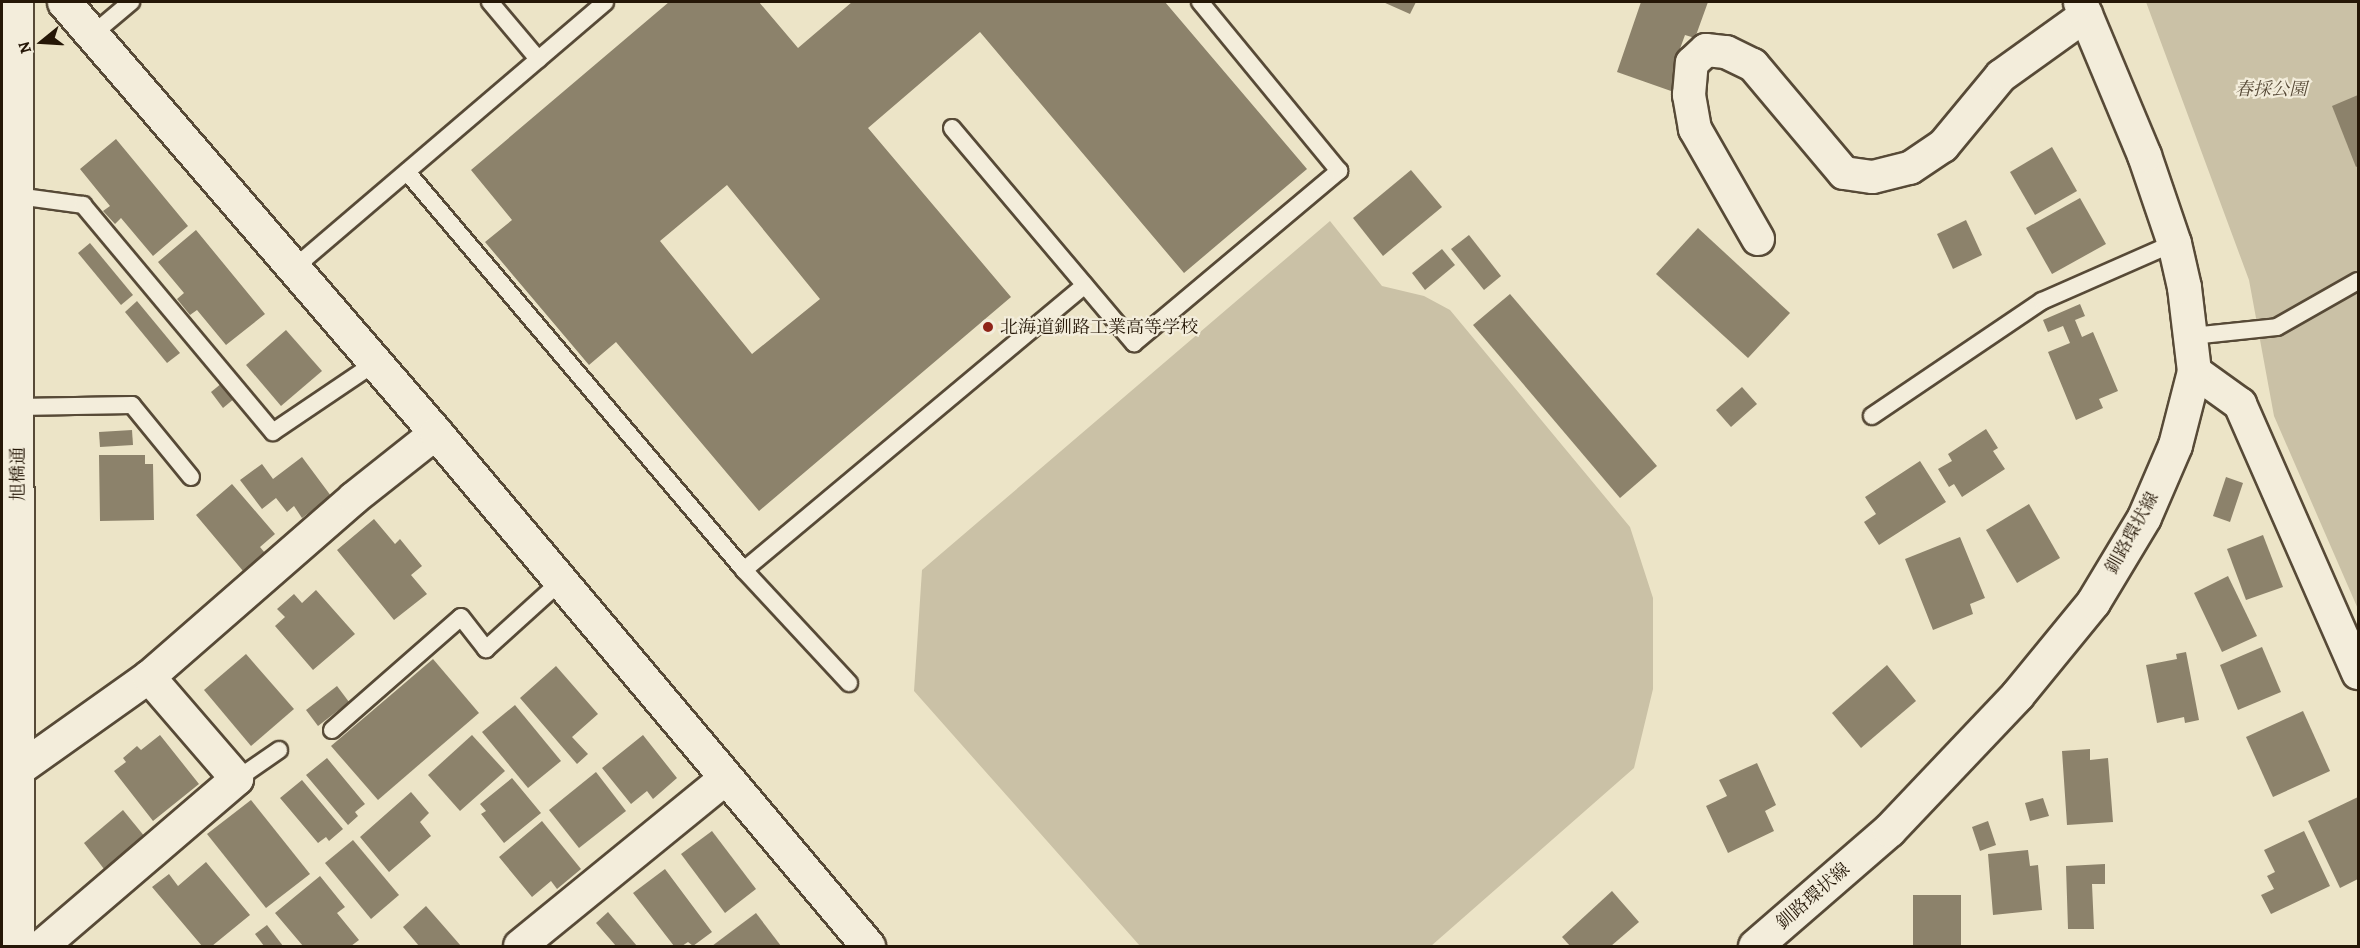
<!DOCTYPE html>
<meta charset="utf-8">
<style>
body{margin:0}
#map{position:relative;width:2360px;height:948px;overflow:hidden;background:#ece4c7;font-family:Alegreya,"Noto Serif JP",serif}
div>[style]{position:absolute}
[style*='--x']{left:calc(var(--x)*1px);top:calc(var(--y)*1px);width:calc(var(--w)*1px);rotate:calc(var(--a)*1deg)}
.green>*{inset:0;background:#cac1a6}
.building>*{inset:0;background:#8c826b}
.roads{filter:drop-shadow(2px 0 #574a37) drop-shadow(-2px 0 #574a37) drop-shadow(0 2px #574a37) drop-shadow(0 -2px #574a37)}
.lane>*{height:16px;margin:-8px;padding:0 8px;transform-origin:8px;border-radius:8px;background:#f3eddb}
.street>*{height:32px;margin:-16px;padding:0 16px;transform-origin:16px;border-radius:16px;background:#f3eddb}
.secondary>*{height:33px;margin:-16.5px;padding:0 16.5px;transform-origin:16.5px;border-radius:16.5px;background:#f3eddb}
.dots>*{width:16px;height:16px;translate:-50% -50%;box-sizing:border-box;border:3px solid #f3eddb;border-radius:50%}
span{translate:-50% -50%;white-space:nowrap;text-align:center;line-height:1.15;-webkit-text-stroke:4.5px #f3eddb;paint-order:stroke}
.park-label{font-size:18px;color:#574a37;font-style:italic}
.poi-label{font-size:18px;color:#251707}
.left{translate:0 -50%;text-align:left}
.street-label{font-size:18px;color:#251707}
.frame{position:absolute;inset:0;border:3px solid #251707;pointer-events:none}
.north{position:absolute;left:12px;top:12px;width:60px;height:60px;-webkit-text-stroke:4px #f3eddb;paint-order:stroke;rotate:252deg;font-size:16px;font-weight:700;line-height:24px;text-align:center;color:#251707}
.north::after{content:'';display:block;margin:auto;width:21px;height:27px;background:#251707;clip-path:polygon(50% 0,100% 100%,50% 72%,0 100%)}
</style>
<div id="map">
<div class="green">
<div style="clip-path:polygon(2146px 2px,2358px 2px,2358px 609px,2274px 416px,2249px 280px)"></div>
<div style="clip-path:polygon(1330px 221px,1382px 286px,1424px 296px,1450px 310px,1630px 527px,1653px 598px,1653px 689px,1634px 768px,1431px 946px,1140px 946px,914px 691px,922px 570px)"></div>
</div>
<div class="building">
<div style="clip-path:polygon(evenodd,669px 2px,759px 2px,798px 48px,852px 2px,1165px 2px,1307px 169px,1184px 273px,980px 32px,868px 128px,1011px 297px,759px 511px,616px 342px,589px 365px,485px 242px,512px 220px,471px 170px,669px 2px,727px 185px,820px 299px,752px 354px,660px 241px,727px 185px)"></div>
<div style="clip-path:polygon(1383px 2px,1416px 2px,1410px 14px)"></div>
<div style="clip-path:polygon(1641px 2px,1708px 2px,1695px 38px,1685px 35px,1677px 57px,1682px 59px,1671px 91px,1617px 72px)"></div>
<div style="clip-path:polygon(2358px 95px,2358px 166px,2356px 167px,2332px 106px)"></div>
<div style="clip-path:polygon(116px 139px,188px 226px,153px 256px,121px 218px,115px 224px,103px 211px,110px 206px,80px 169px)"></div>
<div style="clip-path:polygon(2052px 147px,2077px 191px,2035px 215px,2010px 172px)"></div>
<div style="clip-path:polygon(1411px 170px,1442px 207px,1383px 256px,1353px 218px)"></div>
<div style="clip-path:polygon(2080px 198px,2106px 244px,2052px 274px,2026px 228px)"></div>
<div style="clip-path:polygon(1966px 220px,1982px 255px,1953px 269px,1937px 234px)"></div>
<div style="clip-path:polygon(1698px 228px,1790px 313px,1748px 358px,1656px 274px)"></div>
<div style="clip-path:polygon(196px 230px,265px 314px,226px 345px,197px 310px,190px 315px,177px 299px,184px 293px,158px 262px)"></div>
<div style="clip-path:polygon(1469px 235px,1501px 276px,1484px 290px,1451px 249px)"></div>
<div style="clip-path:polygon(90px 243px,133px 295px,121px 305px,78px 253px)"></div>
<div style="clip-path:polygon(1442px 249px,1455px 265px,1425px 290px,1412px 273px)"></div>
<div style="clip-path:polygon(1510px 294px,1657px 466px,1620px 498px,1473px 325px)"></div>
<div style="clip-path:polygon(137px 301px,180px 353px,167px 363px,125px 312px)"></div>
<div style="clip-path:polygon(2080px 304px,2085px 316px,2075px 320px,2082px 337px,2093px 332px,2118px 391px,2099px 399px,2103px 408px,2076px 420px,2048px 352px,2070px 343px,2063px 326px,2048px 332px,2043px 320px)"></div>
<div style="clip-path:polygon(286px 330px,322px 371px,281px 406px,246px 365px)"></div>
<div style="clip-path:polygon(222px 383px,235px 398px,223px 408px,211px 392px)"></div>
<div style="clip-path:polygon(1742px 387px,1757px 404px,1731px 427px,1716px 410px)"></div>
<div style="clip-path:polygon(1986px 429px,1998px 448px,1993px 451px,2005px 469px,1962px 497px,1954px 484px,1949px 487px,1938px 469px,1952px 461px,1948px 454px)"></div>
<div style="clip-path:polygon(132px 430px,133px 445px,100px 447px,99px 432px)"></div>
<div style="clip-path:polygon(99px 455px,145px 455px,145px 464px,153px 464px,154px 520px,100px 521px)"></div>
<div style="clip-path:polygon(302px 457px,331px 496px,302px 518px,294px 506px,287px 512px,276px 498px,262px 509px,240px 480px,262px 464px,273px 479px)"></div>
<div style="clip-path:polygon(1920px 461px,1946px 502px,1879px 545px,1864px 522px,1876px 514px,1865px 497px)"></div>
<div style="clip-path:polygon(2226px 477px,2243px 483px,2230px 522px,2213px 516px)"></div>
<div style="clip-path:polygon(232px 484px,275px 534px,260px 547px,265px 553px,243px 571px,196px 515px)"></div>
<div style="clip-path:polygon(2029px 504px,2060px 558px,2017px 583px,1986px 530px)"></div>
<div style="clip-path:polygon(374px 519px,395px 544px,400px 539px,422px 566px,411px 575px,427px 594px,394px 620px,337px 550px)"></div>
<div style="clip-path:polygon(2263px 535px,2283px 587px,2246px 600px,2227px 549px)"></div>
<div style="clip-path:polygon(1960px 537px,1985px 598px,1970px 604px,1973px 614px,1933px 630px,1905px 559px)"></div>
<div style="clip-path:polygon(2228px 576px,2257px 636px,2222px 652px,2194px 593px)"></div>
<div style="clip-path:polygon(316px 590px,355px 634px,313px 670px,275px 626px,285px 617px,277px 609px,294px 594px,302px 603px)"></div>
<div style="clip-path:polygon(2262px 647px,2281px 692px,2238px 710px,2220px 665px)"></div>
<div style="clip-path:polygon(2186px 652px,2199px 720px,2185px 723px,2184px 717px,2157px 723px,2146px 665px,2177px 659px,2176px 654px)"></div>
<div style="clip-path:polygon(246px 654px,294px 709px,251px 746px,204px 690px)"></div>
<div style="clip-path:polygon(433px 659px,479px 713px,378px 800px,331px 746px)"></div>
<div style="clip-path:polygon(1887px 665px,1916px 701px,1861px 748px,1832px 713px)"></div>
<div style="clip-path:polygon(556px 666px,598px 714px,572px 737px,588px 754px,577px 764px,520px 698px)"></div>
<div style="clip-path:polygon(337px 686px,349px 702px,318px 726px,306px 710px)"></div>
<div style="clip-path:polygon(515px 705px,561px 761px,528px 788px,482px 732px)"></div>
<div style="clip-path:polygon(2303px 711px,2330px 771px,2273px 797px,2246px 737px)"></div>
<div style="clip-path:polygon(160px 735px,199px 784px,153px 821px,114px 771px,126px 762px,123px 758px,137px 746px,141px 750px)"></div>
<div style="clip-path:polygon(472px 735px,505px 771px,460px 811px,428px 775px)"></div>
<div style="clip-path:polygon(643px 735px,677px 778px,653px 799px,647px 791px,631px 804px,602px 768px)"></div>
<div style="clip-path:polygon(2090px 749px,2090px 760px,2108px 758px,2113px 822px,2067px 825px,2062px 751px)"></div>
<div style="clip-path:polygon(327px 758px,365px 804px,355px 812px,358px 816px,348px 825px,306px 775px)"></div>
<div style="clip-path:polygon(1757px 763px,1776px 805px,1765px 811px,1774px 831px,1728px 853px,1706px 806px,1727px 796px,1719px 780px)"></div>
<div style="clip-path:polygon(596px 772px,626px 811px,579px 848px,549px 810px)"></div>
<div style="clip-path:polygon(512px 778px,541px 813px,504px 843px,481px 814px,486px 811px,480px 804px)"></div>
<div style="clip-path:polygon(302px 780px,343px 829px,329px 841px,326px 837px,318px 843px,280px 798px)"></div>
<div style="clip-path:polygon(411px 792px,429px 813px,420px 822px,431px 836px,389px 872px,360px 837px)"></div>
<div style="clip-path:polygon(2358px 797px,2358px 879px,2340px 888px,2308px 821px)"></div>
<div style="clip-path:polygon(2043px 798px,2049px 816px,2030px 821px,2025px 803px)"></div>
<div style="clip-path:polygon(251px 800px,310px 874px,266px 908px,207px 834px)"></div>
<div style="clip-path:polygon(123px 810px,145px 837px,104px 869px,84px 843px)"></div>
<div style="clip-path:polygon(542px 821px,581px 869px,557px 889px,551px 881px,532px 897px,499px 857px)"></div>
<div style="clip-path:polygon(1988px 821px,1996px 845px,1980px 851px,1972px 827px)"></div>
<div style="clip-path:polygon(712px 831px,756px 889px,725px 913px,681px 854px)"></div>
<div style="clip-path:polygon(2304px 831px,2330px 886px,2271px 914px,2261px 895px,2274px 889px,2267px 876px,2275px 872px,2264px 850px)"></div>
<div style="clip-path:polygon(353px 840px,399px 895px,371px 919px,325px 863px)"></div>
<div style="clip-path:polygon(2028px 850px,2030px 866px,2038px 865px,2042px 910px,1993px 915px,1988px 854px)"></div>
<div style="clip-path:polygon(206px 862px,250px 915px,212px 946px,202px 946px,152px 887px,169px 874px,178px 886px)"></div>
<div style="clip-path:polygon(2105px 864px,2105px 884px,2092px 884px,2094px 929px,2068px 929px,2066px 866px)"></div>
<div style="clip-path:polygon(665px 869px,712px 932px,693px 946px,688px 942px,682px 946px,674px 946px,633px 893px)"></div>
<div style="clip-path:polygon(320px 876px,345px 907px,337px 913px,359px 940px,351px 946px,303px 946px,275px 913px)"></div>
<div style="clip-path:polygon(1612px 891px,1639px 922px,1611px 946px,1570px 946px,1562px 937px)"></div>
<div style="clip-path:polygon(1913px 895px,1961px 895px,1961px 946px,1913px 946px)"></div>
<div style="clip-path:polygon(426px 906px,461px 946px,419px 946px,403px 927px)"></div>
<div style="clip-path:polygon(608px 912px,637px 946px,616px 946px,596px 923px)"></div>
<div style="clip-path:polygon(756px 913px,781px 946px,712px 946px)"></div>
<div style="clip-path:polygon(267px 925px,283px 946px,264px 946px,255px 934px)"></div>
</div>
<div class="roads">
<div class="lane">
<div style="--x:490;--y:2;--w:75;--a:49.9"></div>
<div style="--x:93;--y:34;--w:50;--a:-40.1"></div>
<div style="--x:952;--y:128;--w:282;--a:49.8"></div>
<div style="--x:1134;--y:343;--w:268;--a:-40"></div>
<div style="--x:1339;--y:171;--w:219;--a:-129.4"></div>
<div style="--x:407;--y:172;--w:522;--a:49.74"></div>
<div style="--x:17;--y:196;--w:67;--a:7.8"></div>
<div style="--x:83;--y:205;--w:296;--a:50.1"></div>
<div style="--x:273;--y:432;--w:123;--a:-34.1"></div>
<div style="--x:294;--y:268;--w:409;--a:-40.5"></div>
<div style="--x:2192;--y:336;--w:85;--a:-6"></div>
<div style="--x:2277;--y:327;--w:93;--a:-29.6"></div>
<div style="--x:18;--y:407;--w:114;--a:-1"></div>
<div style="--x:132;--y:405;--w:93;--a:50.7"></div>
<div style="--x:1872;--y:416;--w:205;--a:-34.1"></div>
<div style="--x:2042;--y:301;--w:144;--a:-23.7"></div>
<div style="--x:849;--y:683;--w:154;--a:-132.9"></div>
<div style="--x:744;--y:570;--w:444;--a:-39.9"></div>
<div style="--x:332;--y:730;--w:171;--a:-41.2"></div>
<div style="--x:461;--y:617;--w:41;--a:52"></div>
<div style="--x:486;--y:649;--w:100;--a:-42.2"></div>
<div style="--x:237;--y:779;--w:51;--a:-34.6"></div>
</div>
<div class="street">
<div style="--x:1758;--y:239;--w:127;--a:-119.8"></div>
<div style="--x:1695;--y:129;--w:35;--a:-100"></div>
<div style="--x:1689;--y:95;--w:32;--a:-85"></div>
<div style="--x:1692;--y:63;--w:19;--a:-43"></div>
<div style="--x:1706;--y:50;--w:20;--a:6"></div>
<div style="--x:1726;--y:52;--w:30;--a:26"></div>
<div style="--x:1753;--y:65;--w:141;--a:49.9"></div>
<div style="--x:1844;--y:173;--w:29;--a:8"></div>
<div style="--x:1873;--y:177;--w:38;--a:-14"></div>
<div style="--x:1910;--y:168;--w:40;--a:-34"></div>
<div style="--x:1943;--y:146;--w:91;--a:-50.4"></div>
<div style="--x:2001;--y:76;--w:105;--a:-35.7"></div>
<div style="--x:2194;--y:371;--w:57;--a:35.7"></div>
<div style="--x:2240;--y:404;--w:294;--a:66.3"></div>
<div style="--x:18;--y:770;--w:161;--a:-35.4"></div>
<div style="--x:149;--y:677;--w:272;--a:-41.1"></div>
<div style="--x:354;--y:498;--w:105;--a:-38.4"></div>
<div style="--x:42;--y:946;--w:257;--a:-40.6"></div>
<div style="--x:237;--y:779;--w:135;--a:-130.8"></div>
<div style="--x:520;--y:946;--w:266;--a:-39.2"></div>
</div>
<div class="secondary">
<div style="--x:16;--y:2;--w:944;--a:89.94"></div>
<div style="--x:64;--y:2;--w:569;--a:49.2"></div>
<div style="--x:436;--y:433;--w:671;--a:49.9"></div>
<div style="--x:1755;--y:946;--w:177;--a:-40.9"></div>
<div style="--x:1889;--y:830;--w:186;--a:-46.5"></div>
<div style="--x:2017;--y:695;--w:120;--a:-50.7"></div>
<div style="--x:2093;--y:602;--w:99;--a:-59"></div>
<div style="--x:2144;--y:517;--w:78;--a:-66.7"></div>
<div style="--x:2175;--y:445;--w:76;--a:-75.6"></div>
<div style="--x:2194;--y:371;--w:85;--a:-96.8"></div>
<div style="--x:2184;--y:287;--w:45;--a:-102.8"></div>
<div style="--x:2174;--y:243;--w:93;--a:-108.8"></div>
<div style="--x:2144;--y:155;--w:166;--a:-112.7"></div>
</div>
</div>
<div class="dots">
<div style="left:988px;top:327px;background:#8f2418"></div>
</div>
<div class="park-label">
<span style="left:2271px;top:89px">春採公園</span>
</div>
<div class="poi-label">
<span class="left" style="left:1000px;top:327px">北海道釧路工業高等学校</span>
</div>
<div class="street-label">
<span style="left:18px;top:474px;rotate:-90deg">旭橋通</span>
<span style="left:2132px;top:533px;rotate:-61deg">釧路環状線</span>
<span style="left:1813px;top:896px;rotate:-41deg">釧路環状線</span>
</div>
<div class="frame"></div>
<div class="north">N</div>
</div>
